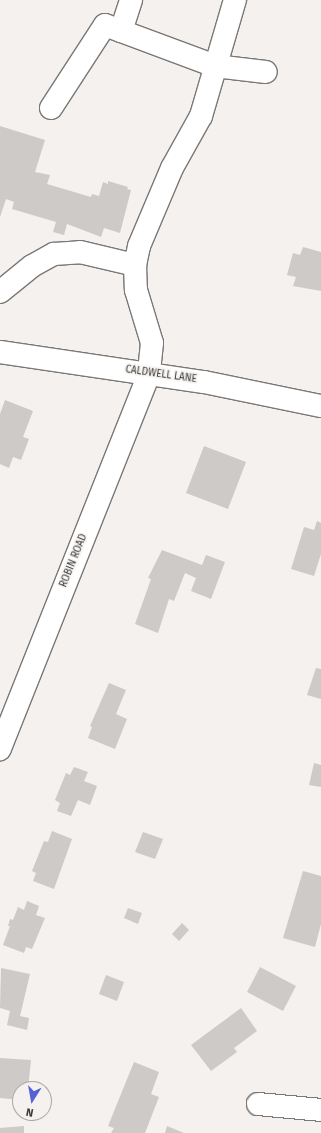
<!DOCTYPE html>
<style>
body{margin:0}
#map{position:relative;width:321px;height:1133px;overflow:hidden;background:#f4f1ee;font-family:"Fira Sans",sans-serif}
div>[style]{position:absolute}
[style*='--x']{left:calc(var(--x)*1px);top:calc(var(--y)*1px);width:calc(var(--w)*1px);rotate:calc(var(--a)*1deg)}
.building>*{inset:0;background:#cdcac8}
.roads{filter:drop-shadow(1px 0 #7a7876) drop-shadow(-1px 0 #7a7876) drop-shadow(0 1px #7a7876) drop-shadow(0 -1px #7a7876)}
.minor>*{height:22px;margin:-11px;padding:0 11px;transform-origin:11px;border-radius:11px;background:#fff}
span{translate:-50% -50%;white-space:nowrap;text-align:center;line-height:1.15;-webkit-text-stroke:3px #f4f1ee;paint-order:stroke}
.street-label{font-size:10px;color:#3d3c3b}
.north{position:absolute;left:12px;top:1081px;width:40px;height:40px;box-sizing:border-box;background:#f4f1ee;border:1px solid #aba9a6;border-radius:50%;rotate:191deg;font-size:11px;font-weight:700;line-height:16px;text-align:center;color:#3d3c3b}
.north::after{content:'';display:block;margin:auto;width:14px;height:18px;background:#5661d8;clip-path:polygon(50% 0,100% 100%,50% 72%,0 100%)}
</style>
<div id="map">
<div class="building">
<div style="clip-path:polygon(0 126px,45px 140px,35px 172px,50px 175px,47px 184px,91px 197px,92px 194px,99px 196px,103px 182px,108px 184px,108px 181px,128px 187px,127px 189px,131px 190px,120px 233px,104px 228px,101px 237px,67px 224px,64px 235px,53px 232px,56px 222px,12px 209px,14px 202px,6px 199px,0 217px)"></div>
<div style="clip-path:polygon(303px 247px,321px 252px,321px 291px,293px 286px,296px 277px,287px 275px,293px 253px,300px 255px)"></div>
<div style="clip-path:polygon(5px 400px,33px 411px,23px 437px,29px 439px,21px 460px,13px 457px,9px 468px,0 464px,0 414px)"></div>
<div style="clip-path:polygon(204px 446px,246px 462px,228px 509px,186px 493px)"></div>
<div style="clip-path:polygon(317px 521px,321px 523px,321px 554px,314px 576px,291px 569px,304px 527px,314px 530px)"></div>
<div style="clip-path:polygon(162px 550px,202px 565px,206px 555px,225px 562px,211px 599px,191px 591px,196px 578px,185px 573px,174px 601px,169px 599px,158px 633px,135px 624px,151px 579px,148px 578px)"></div>
<div style="clip-path:polygon(316px 668px,321px 669px,321px 699px,307px 695px)"></div>
<div style="clip-path:polygon(109px 683px,126px 690px,116px 714px,127px 719px,115px 749px,88px 738px,92px 727px,90px 726px)"></div>
<div style="clip-path:polygon(314px 763px,321px 765px,321px 787px,309px 785px)"></div>
<div style="clip-path:polygon(74px 767px,88px 772px,84px 781px,97px 786px,90px 805px,78px 800px,71px 816px,57px 811px,60px 803px,55px 800px,66px 773px,70px 775px)"></div>
<div style="clip-path:polygon(52px 831px,72px 839px,54px 889px,33px 881px,36px 873px,32px 871px,44px 841px,48px 842px)"></div>
<div style="clip-path:polygon(143px 832px,163px 839px,155px 859px,135px 852px)"></div>
<div style="clip-path:polygon(303px 871px,321px 876px,321px 924px,315px 947px,283px 938px)"></div>
<div style="clip-path:polygon(27px 901px,39px 906px,36px 915px,45px 918px,32px 949px,26px 947px,24px 953px,3px 945px,10px 926px,8px 926px,10px 919px,13px 920px,18px 907px,24px 910px)"></div>
<div style="clip-path:polygon(128px 908px,142px 913px,138px 924px,124px 918px)"></div>
<div style="clip-path:polygon(182px 923px,189px 930px,179px 941px,172px 934px)"></div>
<div style="clip-path:polygon(260px 967px,296px 986px,283px 1011px,247px 992px)"></div>
<div style="clip-path:polygon(1px 968px,30px 974px,20px 1016px,29px 1018px,27px 1030px,7px 1025px,10px 1011px,0 1008px)"></div>
<div style="clip-path:polygon(106px 975px,124px 982px,117px 1001px,99px 994px)"></div>
<div style="clip-path:polygon(241px 1008px,257px 1031px,234px 1048px,237px 1052px,211px 1071px,191px 1045px)"></div>
<div style="clip-path:polygon(0 1058px,31px 1060px,28px 1089px,20px 1089px,20px 1100px,0 1098px)"></div>
<div style="clip-path:polygon(134px 1062px,159px 1072px,151px 1094px,159px 1097px,145px 1133px,111px 1133px,114px 1128px,108px 1126px)"></div>
<div style="clip-path:polygon(24px 1126px,24px 1133px,0 1133px,0 1128px)"></div>
<div style="clip-path:polygon(167px 1126px,184px 1133px,165px 1133px)"></div>
</div>
<div class="roads">
<div class="minor">
<div style="--x:121;--y:31;--w:100;--a:20.4"></div>
<div style="--x:215;--y:66;--w:51;--a:6.7"></div>
<div style="--x:51;--y:108;--w:99;--a:-57"></div>
<div style="--x:105;--y:25;--w:17;--a:21"></div>
<div style="--x:121;--y:31;--w:33;--a:-72"></div>
<div style="--x:135;--y:265;--w:19;--a:-78"></div>
<div style="--x:139;--y:246;--w:85;--a:-67.1"></div>
<div style="--x:172;--y:168;--w:60;--a:-60.9"></div>
<div style="--x:201;--y:116;--w:121;--a:-73.7"></div>
<div style="--x:0;--y:292;--w:41;--a:-39.1"></div>
<div style="--x:32;--y:266;--w:25;--a:-29"></div>
<div style="--x:54;--y:254;--w:26;--a:-4"></div>
<div style="--x:80;--y:252;--w:57;--a:13.3"></div>
<div style="--x:135;--y:265;--w:25;--a:88"></div>
<div style="--x:136;--y:290;--w:55;--a:73.2"></div>
<div style="--x:152;--y:343;--w:31;--a:96"></div>
<div style="--x:149;--y:374;--w:404;--a:111.7"></div>
<div style="--x:0;--y:352;--w:206;--a:8.4"></div>
<div style="--x:204;--y:382;--w:119;--a:11.6"></div>
<div style="--x:258;--y:1104;--w:63;--a:5.4"></div>
</div>
</div>
<div class="street-label">
<span style="left:161px;top:375px;rotate:8deg">CALDWELL LANE</span>
<span style="left:74px;top:561px;rotate:-68deg">ROBIN ROAD</span>
</div>
<div class="north">N</div>
</div>
